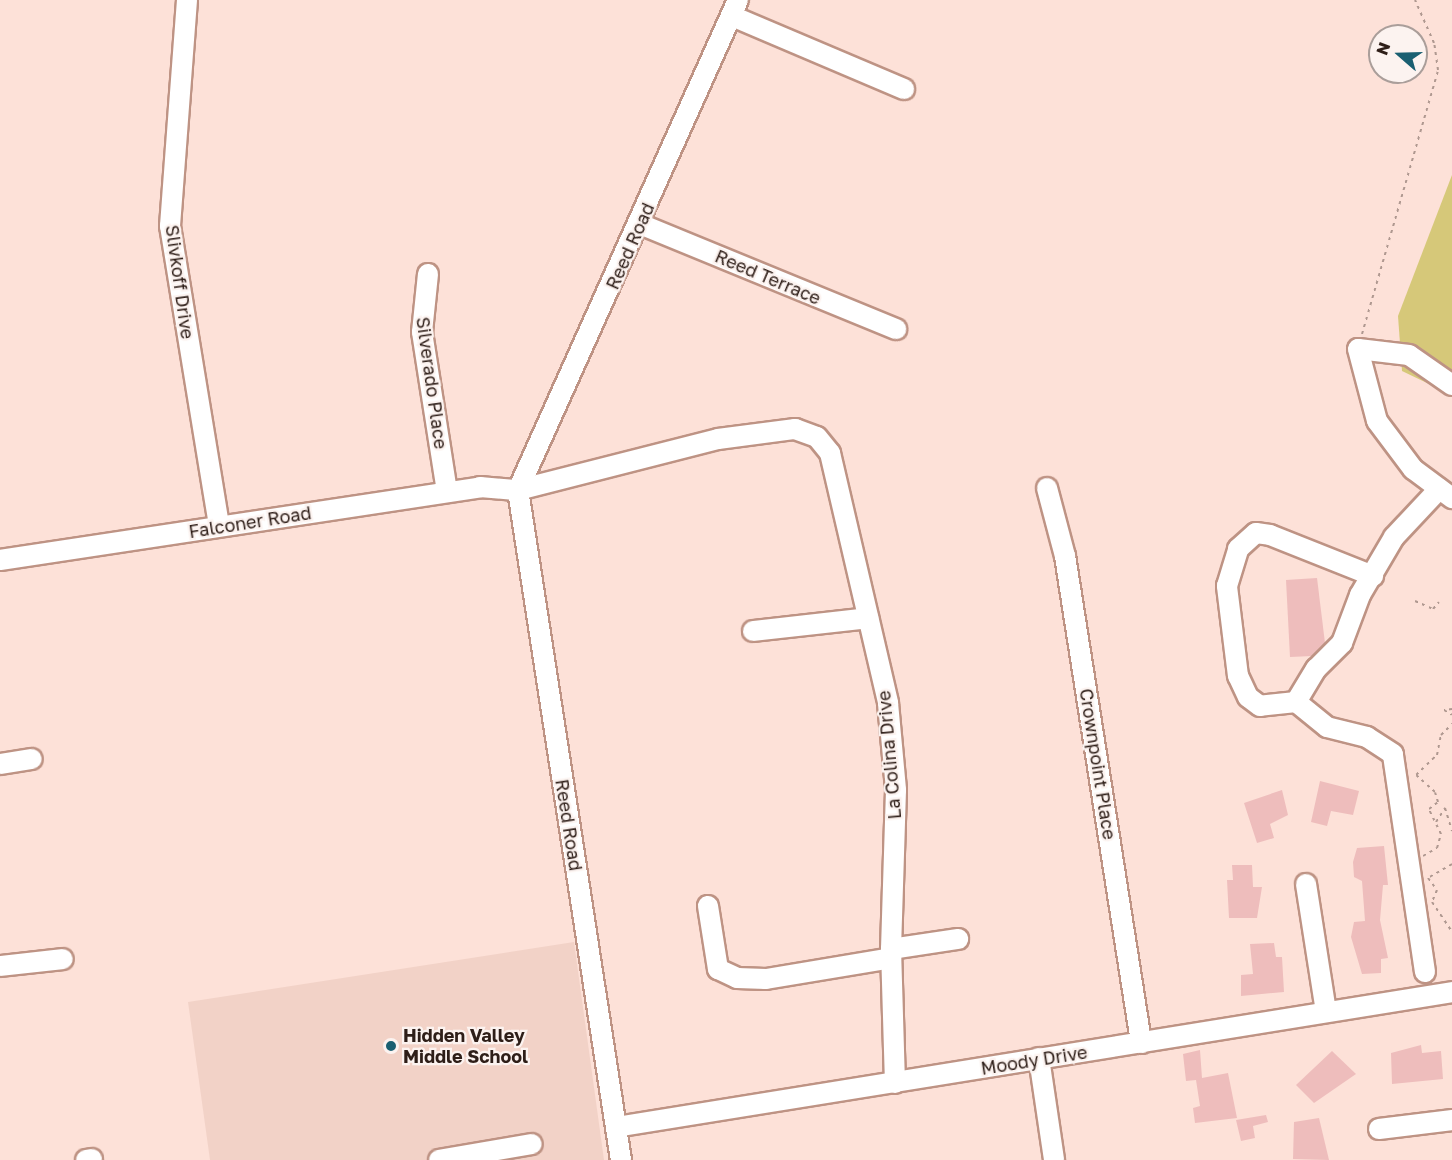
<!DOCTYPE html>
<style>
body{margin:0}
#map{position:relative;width:1452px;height:1160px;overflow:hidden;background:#fde1d8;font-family:"Golos Text",sans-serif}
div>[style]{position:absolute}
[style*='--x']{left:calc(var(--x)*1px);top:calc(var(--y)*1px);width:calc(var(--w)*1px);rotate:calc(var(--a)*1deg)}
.built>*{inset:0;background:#f2d2c7}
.green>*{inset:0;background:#d6c879}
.building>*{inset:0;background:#eebdbc}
.path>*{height:2px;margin-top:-1px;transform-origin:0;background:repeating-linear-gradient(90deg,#af9890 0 3px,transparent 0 7.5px)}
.roads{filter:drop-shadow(2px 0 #be9384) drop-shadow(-2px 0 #be9384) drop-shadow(0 2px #be9384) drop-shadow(0 -2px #be9384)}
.minor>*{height:20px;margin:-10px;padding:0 10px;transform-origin:10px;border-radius:10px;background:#fff}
.dots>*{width:16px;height:16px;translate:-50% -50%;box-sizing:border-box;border:3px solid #fcf3f0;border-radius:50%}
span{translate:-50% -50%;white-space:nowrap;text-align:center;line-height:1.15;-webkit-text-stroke:4.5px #fcf3f0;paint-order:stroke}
.street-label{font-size:18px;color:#2e1e18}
.poi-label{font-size:18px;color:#2e1e18;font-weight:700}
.left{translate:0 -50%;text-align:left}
.north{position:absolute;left:1368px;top:24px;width:60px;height:60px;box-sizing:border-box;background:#fcf3f0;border:2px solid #aa9e9a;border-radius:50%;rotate:290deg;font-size:16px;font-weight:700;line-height:24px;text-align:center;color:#2e1e18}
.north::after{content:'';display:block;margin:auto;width:21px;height:27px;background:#1a5f71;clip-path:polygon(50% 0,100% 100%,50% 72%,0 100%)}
</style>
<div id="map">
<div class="built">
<div style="clip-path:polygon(574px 942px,604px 1160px,210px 1160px,188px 1002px)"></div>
</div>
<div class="green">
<div style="clip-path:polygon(1452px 175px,1452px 395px,1402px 371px,1398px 316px)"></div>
</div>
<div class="building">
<div style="clip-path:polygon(1317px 578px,1325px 643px,1312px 656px,1290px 657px,1286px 580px)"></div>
<div style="clip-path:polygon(1320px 781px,1359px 791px,1353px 815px,1331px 811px,1327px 826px,1311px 822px)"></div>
<div style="clip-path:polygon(1282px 790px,1288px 815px,1270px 824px,1274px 838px,1257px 843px,1244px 803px)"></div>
<div style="clip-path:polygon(1384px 846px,1388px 885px,1383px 885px,1380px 920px,1388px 958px,1381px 959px,1381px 973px,1362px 974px,1351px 937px,1354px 922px,1365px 921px,1362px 881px,1354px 877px,1353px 862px,1357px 848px)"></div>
<div style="clip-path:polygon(1232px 865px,1252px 865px,1253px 887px,1262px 887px,1257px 918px,1229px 918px,1227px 880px,1233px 880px)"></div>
<div style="clip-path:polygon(1274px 943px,1276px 957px,1282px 957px,1284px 992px,1241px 996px,1241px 975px,1253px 974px,1250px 944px)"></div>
<div style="clip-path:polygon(1421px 1045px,1422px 1053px,1441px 1051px,1443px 1079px,1392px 1084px,1391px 1053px)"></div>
<div style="clip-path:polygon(1200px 1050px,1202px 1078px,1228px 1073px,1237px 1118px,1195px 1123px,1193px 1108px,1200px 1106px,1196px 1080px,1186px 1081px,1183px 1054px)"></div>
<div style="clip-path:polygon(1332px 1051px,1356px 1074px,1314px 1103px,1296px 1085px)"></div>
<div style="clip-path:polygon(1266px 1115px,1268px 1122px,1253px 1126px,1255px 1138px,1241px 1141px,1236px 1120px)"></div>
<div style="clip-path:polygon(1319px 1118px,1329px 1160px,1293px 1159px,1294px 1122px)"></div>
</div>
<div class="path">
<div style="--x:1362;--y:334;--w:275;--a:-73.9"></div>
<div style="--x:1438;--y:70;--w:27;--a:-98"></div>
<div style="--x:1434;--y:43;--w:47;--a:-113.8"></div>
<div style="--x:1415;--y:601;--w:20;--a:24"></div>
<div style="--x:1433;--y:609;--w:9;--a:-49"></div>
<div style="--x:1452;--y:709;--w:8;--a:173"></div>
<div style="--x:1444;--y:710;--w:9;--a:32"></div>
<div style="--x:1436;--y:822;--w:17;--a:-57"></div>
<div style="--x:1445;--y:808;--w:24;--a:73"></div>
<div style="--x:1423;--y:856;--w:16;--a:-30"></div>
<div style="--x:1437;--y:848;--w:15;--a:-74"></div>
<div style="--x:1441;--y:834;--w:28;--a:-116"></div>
<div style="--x:1429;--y:809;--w:11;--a:-38"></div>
<div style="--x:1438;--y:802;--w:10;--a:-107"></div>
<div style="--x:1435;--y:792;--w:25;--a:-138"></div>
<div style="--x:1416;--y:775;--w:29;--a:-44"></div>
<div style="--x:1437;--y:755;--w:20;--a:-79"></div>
<div style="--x:1441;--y:735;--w:16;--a:-45"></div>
<div style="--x:1452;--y:864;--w:28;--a:150"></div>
<div style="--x:1428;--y:878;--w:15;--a:53"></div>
<div style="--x:1437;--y:890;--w:13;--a:113"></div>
<div style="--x:1432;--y:902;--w:36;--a:56"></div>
</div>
<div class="roads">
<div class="minor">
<div style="--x:187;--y:0;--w:227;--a:94.3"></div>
<div style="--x:170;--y:226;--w:304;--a:80.7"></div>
<div style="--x:732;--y:16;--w:187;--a:23"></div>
<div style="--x:640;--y:224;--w:277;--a:22.3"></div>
<div style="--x:428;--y:274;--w:58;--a:95.9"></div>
<div style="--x:422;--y:332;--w:162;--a:81.1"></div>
<div style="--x:1452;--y:385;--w:52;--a:-145.1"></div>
<div style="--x:1409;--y:355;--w:51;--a:-173.3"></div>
<div style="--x:1358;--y:349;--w:74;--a:75.2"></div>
<div style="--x:1377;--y:421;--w:60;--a:53.1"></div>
<div style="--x:1413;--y:469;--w:49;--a:36.6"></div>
<div style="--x:1047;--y:488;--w:70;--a:75.2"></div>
<div style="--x:1065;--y:556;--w:493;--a:81.1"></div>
<div style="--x:518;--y:490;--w:206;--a:-14.3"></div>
<div style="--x:718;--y:439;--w:78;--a:-7.4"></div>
<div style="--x:795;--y:429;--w:23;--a:20"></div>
<div style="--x:817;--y:437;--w:21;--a:51"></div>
<div style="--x:830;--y:453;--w:257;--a:76.9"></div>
<div style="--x:888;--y:703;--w:87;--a:84.7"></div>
<div style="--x:896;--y:790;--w:159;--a:91.8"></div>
<div style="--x:891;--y:949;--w:134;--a:88.3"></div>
<div style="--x:518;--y:490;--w:537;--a:-65.82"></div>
<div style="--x:0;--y:560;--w:486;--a:-8.6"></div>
<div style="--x:480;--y:487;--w:38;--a:5"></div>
<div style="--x:518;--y:490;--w:678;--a:81.26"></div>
<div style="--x:753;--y:631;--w:116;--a:-6.4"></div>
<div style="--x:1296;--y:702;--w:36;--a:174"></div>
<div style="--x:1260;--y:706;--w:15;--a:-143"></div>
<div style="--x:1248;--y:697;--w:23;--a:-115"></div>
<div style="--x:1238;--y:676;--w:91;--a:-97"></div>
<div style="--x:1227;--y:586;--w:39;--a:-73"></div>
<div style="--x:1238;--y:549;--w:24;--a:-42"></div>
<div style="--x:1256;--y:533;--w:14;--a:8"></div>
<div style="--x:1270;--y:535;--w:111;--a:21.7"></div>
<div style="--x:0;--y:764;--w:32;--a:-9"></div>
<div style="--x:1306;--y:884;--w:129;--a:81.1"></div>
<div style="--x:708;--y:906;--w:64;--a:81"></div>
<div style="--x:718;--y:969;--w:21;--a:25"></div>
<div style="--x:737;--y:978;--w:29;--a:2"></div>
<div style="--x:766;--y:979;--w:127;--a:-9.5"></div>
<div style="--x:891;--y:949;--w:68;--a:-8.5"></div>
<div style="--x:0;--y:966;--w:63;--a:-6.3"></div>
<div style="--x:1425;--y:972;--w:220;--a:-98.4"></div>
<div style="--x:1393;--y:754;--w:31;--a:-147"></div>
<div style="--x:1367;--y:737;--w:41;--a:-166"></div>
<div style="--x:1327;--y:727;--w:40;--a:-141"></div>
<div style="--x:1296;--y:702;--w:39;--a:-59"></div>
<div style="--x:1316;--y:669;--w:37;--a:-45"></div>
<div style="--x:1342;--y:643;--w:51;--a:-69.4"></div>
<div style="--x:1360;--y:595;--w:67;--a:-59.6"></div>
<div style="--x:1394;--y:537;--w:66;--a:-46.8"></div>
<div style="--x:1039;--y:1058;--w:103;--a:81.6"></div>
<div style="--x:616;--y:1127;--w:847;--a:-9.17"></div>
<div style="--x:1379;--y:1129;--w:74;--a:-7"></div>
<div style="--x:86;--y:1160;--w:6;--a:-9"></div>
<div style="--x:439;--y:1160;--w:94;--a:-9.8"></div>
</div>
</div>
<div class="dots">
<div style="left:391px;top:1046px;background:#1a5f71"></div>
</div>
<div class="street-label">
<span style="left:630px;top:246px;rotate:-66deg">Reed Road</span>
<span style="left:768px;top:277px;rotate:23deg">Reed Terrace</span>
<span style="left:180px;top:282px;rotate:82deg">Slivkoff Drive</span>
<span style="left:432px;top:383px;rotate:82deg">Silverado Place</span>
<span style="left:250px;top:522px;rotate:-9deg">Falconer Road</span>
<span style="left:889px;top:755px;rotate:-95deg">La Colina Drive</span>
<span style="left:1098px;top:764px;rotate:81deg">Crownpoint Place</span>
<span style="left:569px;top:825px;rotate:81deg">Reed Road</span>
<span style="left:1034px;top:1060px;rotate:-9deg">Moody Drive</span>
</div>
<div class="poi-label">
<span class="left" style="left:403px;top:1046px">Hidden Valley<br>Middle School</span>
</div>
<div class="north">N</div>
</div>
